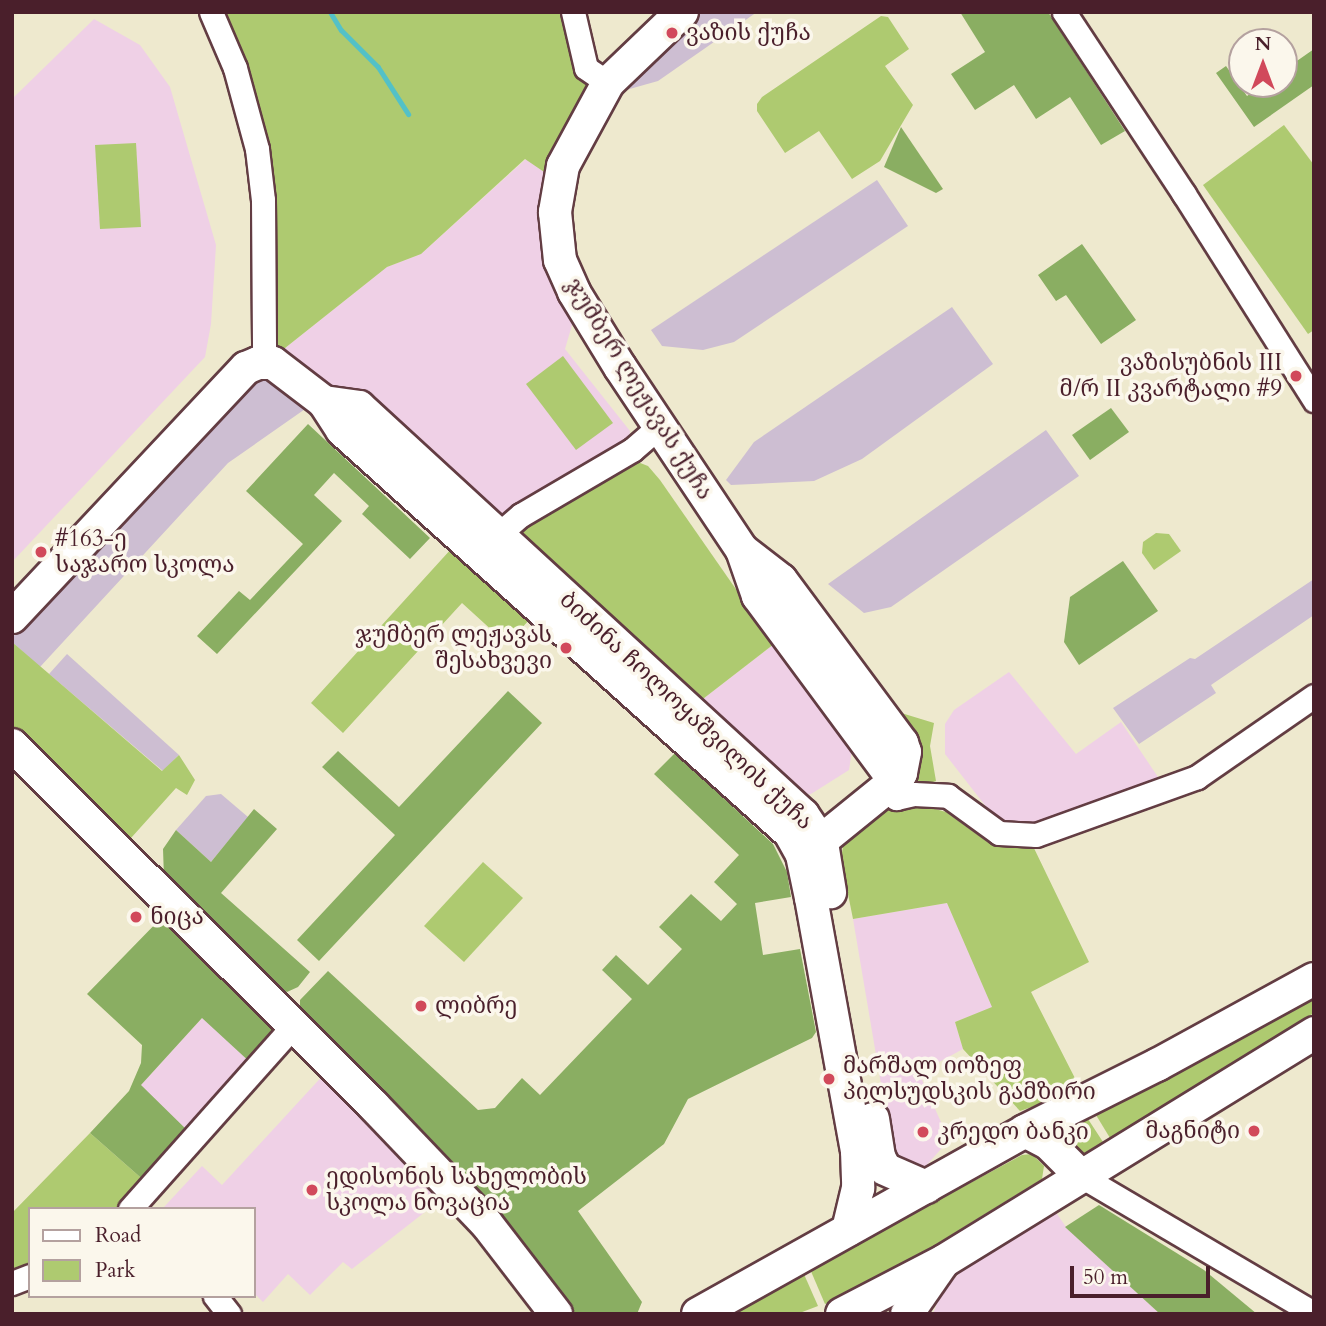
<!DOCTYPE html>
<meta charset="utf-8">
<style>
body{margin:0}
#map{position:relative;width:1326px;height:1326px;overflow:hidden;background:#eee9ce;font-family:Cardo,"Noto Serif Georgian",serif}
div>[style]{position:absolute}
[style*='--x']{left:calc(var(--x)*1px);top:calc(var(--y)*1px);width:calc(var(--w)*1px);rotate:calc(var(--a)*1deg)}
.built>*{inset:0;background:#efd0e6}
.industrial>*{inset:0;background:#cdbed2}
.green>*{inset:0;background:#aeca70}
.forest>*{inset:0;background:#8aae62}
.stream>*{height:5px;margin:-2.5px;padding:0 2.5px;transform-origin:2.5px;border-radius:2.5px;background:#53c1c7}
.roads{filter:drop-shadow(2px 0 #633d43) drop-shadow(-2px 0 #633d43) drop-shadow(0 2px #633d43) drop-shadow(0 -2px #633d43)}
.street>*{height:23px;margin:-11.5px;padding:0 11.5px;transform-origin:11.5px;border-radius:11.5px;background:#fff}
.secondary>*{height:32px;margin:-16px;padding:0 16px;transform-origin:16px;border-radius:16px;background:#fff}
.dots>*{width:19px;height:19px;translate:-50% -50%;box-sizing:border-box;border:4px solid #fbf7ec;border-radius:50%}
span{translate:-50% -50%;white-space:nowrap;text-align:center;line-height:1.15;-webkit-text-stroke:7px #fbf7ec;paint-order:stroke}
.poi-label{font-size:23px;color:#4a1f2b}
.left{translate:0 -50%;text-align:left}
.right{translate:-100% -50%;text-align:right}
.street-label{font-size:23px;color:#4a1f2b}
.frame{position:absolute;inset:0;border:14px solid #4a1f2b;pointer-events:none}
.legend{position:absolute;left:28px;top:1207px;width:228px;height:91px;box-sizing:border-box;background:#fbf7ec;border:2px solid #b4a19f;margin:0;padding:9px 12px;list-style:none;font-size:21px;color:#4a1f2b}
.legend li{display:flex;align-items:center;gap:14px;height:35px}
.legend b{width:35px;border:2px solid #b4a19f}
.north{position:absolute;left:1228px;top:28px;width:70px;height:70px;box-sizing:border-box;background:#fbf7ec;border:2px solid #b4a19f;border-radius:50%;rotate:0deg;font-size:19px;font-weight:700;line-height:28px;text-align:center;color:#4a1f2b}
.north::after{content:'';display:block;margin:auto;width:24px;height:32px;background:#d1495b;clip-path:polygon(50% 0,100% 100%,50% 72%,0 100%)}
.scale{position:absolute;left:1070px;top:1266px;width:140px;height:32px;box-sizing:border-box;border:4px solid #4a1f2b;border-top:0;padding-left:9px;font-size:21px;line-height:24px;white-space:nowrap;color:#4a1f2b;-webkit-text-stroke:5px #fbf7ec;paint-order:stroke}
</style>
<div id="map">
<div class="built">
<div style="clip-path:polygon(94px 19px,140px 45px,170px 87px,216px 245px,211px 324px,205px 357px,12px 562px,12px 99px)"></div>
<div style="clip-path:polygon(526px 159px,547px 174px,575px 315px,565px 349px,630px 431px,629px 440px,502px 529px,275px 356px,387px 267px,421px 254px)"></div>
<div style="clip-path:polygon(774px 644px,852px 750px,849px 770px,811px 794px,799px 796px,699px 702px)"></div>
<div style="clip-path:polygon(1009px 672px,1076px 754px,1121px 722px,1162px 783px,1005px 831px,945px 754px,945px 724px,954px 710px)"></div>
<div style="clip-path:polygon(947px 903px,993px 1007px,955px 1022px,963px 1049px,919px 1073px,949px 1140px,925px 1167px,914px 1168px,893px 1155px,853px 919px)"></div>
<div style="clip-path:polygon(203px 1017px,252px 1064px,191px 1134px,140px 1086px)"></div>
<div style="clip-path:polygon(327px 1071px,448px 1194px,352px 1269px,343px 1262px,310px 1295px,288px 1274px,263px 1302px,254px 1293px,254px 1209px,164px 1207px,202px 1166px,222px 1185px)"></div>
<div style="clip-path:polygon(1055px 1211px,1066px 1227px,1160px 1314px,933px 1314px,940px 1295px,969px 1262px)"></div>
</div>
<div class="industrial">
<div style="clip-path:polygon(693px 12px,757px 12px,658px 81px,626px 90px,615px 82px)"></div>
<div style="clip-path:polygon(877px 180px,908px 226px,734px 342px,703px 350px,662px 346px,651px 330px)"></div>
<div style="clip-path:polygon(952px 307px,993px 364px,862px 459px,814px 481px,731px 485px,726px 480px,754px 442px)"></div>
<div style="clip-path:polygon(272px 377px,308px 407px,228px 463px,40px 667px,12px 642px,12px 638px,189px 441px,249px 379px)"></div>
<div style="clip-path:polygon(1046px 430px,1079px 476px,891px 607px,864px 613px,828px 584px)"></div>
<div style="clip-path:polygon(1314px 579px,1314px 615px,1211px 685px,1216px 693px,1139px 744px,1113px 708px,1190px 658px,1195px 659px)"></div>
<div style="clip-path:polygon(67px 654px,179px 755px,163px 771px,49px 674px)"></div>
<div style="clip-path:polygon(221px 794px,248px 817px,211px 862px,176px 830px,206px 796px)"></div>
</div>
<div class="green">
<div style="clip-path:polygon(217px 12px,567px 12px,589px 88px,547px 174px,525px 159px,421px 254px,387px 267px,275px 356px,271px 248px)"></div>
<div style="clip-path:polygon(881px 16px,888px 17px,909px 49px,885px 66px,913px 105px,880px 161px,852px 179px,819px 131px,785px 153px,757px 111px,757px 104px,762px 97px)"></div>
<div style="clip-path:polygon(1284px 125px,1314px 165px,1314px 330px,1308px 334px,1203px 185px)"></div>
<div style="clip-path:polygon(136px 143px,141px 227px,100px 229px,95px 145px)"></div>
<div style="clip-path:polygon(563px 356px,613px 423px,576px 450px,526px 384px)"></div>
<div style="clip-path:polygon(635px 461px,648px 466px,660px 480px,774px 644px,699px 702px,517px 535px,530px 518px)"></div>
<div style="clip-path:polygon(1156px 533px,1169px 534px,1181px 551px,1154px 570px,1142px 553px,1143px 542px)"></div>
<div style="clip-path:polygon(452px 548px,530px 619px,507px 644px,462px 603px,343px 733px,311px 703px)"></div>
<div style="clip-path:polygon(12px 642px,162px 771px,179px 755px,195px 780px,187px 795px,176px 788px,131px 838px,12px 725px)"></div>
<div style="clip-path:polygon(898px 712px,934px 723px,930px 746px,936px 781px,910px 789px)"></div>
<div style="clip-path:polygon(928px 807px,946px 812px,993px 846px,1014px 846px,1031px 842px,1089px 962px,1031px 992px,1081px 1090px,1020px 1111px,963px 1049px,955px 1022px,992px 1007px,947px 903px,853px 919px,841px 859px,844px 840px,884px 808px)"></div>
<div style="clip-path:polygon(483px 862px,523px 898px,464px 962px,424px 926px)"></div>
<div style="clip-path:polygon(1314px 997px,1314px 1013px,1110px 1138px,1096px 1115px)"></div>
<div style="clip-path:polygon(1088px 1119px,1103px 1142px,1075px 1159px,1072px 1144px,1062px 1133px)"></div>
<div style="clip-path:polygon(90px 1133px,148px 1184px,123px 1209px,30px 1209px,30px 1263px,12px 1272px,12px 1213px)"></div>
<div style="clip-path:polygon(1032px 1154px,1044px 1166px,1042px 1179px,862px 1290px,825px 1304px,810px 1269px,1022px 1155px)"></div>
<div style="clip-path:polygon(803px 1272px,818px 1306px,797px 1314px,735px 1314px,736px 1308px)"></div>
</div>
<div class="forest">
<div style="clip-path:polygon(960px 12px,1048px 12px,1125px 131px,1101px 145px,1070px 97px,1036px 119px,1014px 85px,975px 110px,951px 74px,985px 52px)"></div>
<div style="clip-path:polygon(1314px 49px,1314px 85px,1254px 127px,1216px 73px,1226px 66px,1247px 96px,1264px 84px,1284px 84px,1284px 70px)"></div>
<div style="clip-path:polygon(901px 127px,943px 189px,936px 193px,884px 167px)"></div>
<div style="clip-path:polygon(1082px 244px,1136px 320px,1101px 344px,1066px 295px,1056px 301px,1038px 275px)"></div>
<div style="clip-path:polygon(1111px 408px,1129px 432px,1090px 460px,1072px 435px)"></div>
<div style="clip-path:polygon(308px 424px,430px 538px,410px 559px,362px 514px,369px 506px,334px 473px,314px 495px,342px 521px,217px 654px,197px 636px,239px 591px,250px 600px,303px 544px,246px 491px)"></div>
<div style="clip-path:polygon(1123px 561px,1158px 611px,1079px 665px,1064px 642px,1070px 597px)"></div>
<div style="clip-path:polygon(508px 691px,542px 723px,319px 961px,297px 940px,395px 835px,322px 767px,338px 751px,399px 807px)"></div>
<div style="clip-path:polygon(675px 753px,773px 844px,787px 872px,791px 897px,755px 903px,763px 955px,800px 949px,816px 1032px,812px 1038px,688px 1099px,664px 1144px,578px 1211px,642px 1302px,637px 1314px,570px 1314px,300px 1010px,300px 1000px,328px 971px,478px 1110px,495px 1108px,522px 1078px,540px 1095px,632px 999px,602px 970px,616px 955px,648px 985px,682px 949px,659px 927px,691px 894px,721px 921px,737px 904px,714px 882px,739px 855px,654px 774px)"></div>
<div style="clip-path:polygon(254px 809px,277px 829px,221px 893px,310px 972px,298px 987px,287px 992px,251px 970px,164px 878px,163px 849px,176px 830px,211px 862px)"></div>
<div style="clip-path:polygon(165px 914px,283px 1029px,252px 1064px,202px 1018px,141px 1085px,191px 1134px,148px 1184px,90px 1133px,129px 1091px,141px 1063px,142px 1045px,87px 994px)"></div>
<div style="clip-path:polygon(1099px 1205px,1204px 1270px,1257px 1314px,1160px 1314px,1065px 1227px)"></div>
</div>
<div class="stream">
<div style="--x:330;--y:12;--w:21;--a:59"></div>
<div style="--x:341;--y:30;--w:52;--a:45"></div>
<div style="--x:378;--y:67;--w:56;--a:57.4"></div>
</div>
<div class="roads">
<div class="street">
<div style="--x:211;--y:12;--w:61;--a:66.8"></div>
<div style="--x:235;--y:68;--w:84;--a:74.8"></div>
<div style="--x:257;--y:149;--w:51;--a:83.3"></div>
<div style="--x:263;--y:200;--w:150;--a:89.6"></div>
<div style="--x:264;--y:350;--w:16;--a:55"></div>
<div style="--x:573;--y:12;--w:57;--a:76.9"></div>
<div style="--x:586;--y:68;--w:27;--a:34"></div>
<div style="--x:1064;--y:12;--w:218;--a:56.6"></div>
<div style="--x:1184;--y:194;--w:244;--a:57.7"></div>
<div style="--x:500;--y:533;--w:28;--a:-41"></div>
<div style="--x:521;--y:515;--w:129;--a:-30.4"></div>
<div style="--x:632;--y:450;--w:37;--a:-41"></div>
<div style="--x:885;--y:790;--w:14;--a:36"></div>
<div style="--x:896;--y:798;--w:18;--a:-13"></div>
<div style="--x:914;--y:794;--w:34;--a:3"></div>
<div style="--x:948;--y:796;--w:63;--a:36"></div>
<div style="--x:999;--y:833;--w:37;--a:3"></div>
<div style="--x:1036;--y:835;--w:171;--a:-19.8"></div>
<div style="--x:1197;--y:777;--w:142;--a:-34.7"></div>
<div style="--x:1081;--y:1176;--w:270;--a:30.5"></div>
<div style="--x:130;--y:1209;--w:246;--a:-48.3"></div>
<div style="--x:12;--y:1283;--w:19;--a:-21"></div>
<div style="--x:215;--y:1296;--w:23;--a:52"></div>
</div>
<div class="secondary">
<div style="--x:682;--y:12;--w:103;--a:136.2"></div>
<div style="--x:608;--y:83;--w:94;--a:118.5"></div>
<div style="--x:563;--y:166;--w:47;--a:99.9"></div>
<div style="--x:555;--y:212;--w:48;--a:84.1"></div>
<div style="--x:560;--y:260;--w:35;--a:66"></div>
<div style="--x:574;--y:292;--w:88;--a:58.5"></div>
<div style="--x:620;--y:367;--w:220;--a:56.3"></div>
<div style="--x:742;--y:550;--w:49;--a:70.8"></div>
<div style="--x:758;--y:596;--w:230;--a:53.5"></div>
<div style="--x:324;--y:402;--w:35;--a:8"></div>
<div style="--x:359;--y:407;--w:603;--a:42.58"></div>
<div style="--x:803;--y:815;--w:34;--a:56"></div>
<div style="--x:822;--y:843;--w:50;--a:80.7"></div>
<div style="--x:742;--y:550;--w:49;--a:37.6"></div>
<div style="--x:781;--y:580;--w:203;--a:53.4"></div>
<div style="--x:902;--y:743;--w:9;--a:72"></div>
<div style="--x:905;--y:752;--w:21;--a:101"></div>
<div style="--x:901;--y:773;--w:10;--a:127"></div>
<div style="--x:895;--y:781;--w:114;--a:141"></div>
<div style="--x:12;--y:617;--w:342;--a:-46.8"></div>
<div style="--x:246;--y:368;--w:13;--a:-23"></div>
<div style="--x:258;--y:363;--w:15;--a:0"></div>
<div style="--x:273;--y:363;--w:64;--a:37.4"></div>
<div style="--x:324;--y:402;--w:33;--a:57"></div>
<div style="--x:342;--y:430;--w:603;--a:41.97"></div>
<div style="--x:790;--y:833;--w:25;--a:61"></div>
<div style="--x:802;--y:855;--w:44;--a:78.2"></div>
<div style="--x:811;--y:898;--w:257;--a:79.7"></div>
<div style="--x:857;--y:1151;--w:37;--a:88"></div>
<div style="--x:858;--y:1188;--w:43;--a:103.4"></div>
<div style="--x:12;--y:745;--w:511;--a:44.92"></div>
<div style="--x:374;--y:1106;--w:162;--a:46.3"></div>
<div style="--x:486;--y:1223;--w:115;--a:52.4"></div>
<div style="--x:873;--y:1119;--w:38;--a:81"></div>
<div style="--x:879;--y:1157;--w:13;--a:63"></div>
<div style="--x:885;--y:1169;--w:45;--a:23.7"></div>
<div style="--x:1025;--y:1131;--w:26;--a:28"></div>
<div style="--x:1048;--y:1143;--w:47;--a:45"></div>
<div style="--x:698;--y:1314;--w:375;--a:-29.2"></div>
<div style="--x:1025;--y:1131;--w:148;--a:-26.6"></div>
<div style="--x:1157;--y:1065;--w:179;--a:-28.7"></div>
<div style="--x:842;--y:1314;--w:115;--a:-27.5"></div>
<div style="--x:944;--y:1261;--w:435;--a:-31.6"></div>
<div style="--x:907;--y:1314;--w:60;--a:-55.2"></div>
</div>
</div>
<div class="dots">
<div style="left:672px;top:33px;background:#d1495b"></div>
<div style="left:1296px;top:376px;background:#d1495b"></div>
<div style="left:41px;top:552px;background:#d1495b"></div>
<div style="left:566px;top:648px;background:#d1495b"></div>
<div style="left:136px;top:917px;background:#d1495b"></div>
<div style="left:421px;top:1006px;background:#d1495b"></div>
<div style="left:829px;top:1079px;background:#d1495b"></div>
<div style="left:1254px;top:1131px;background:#d1495b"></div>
<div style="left:923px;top:1132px;background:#d1495b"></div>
<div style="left:312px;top:1190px;background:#d1495b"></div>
</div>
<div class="poi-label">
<span class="left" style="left:686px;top:33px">ვაზის ქუჩა</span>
<span class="right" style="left:1282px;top:376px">ვაზისუბნის III<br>მ/რ II კვარტალი #9</span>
<span class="left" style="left:55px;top:552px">#163-ე<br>საჯარო სკოლა</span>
<span class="right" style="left:552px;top:648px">ჯუმბერ ლეჟავას<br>შესახვევი</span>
<span class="left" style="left:150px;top:917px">ნიცა</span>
<span class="left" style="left:435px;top:1006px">ლიბრე</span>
<span class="left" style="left:843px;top:1079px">მარშალ იოზეფ<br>პილსუდსკის გამზირი</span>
<span class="right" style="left:1240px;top:1131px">მაგნიტი</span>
<span class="left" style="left:937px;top:1132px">კრედო ბანკი</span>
<span class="left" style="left:326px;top:1190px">ედისონის სახელობის<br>სკოლა ნოვაცია</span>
</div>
<div class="street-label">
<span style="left:639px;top:389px;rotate:58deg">ჯუმბერ ლეჟავას ქუჩა</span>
<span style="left:686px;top:711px;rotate:43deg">ბიძინა ჩოლოყაშვილის ქუჩა</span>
</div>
<div class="frame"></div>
<ul class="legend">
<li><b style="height:9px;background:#fff"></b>Road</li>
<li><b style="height:19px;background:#aeca70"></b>Park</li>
</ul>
<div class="north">N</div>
<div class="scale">50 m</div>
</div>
